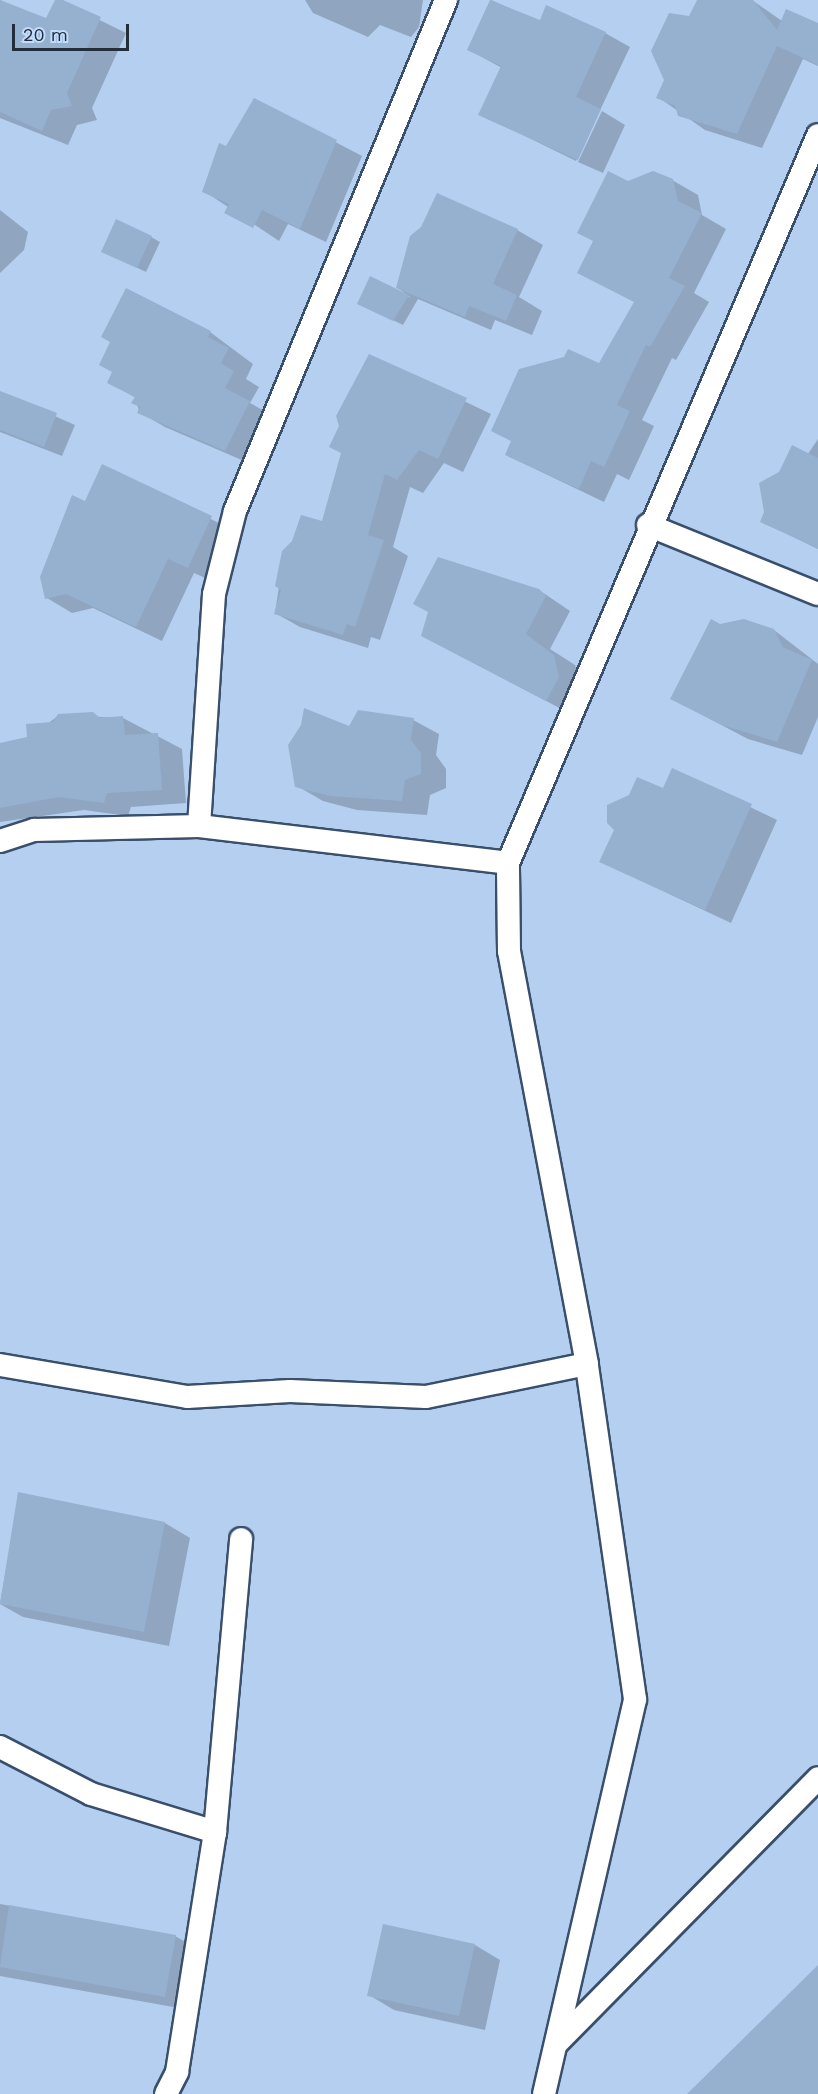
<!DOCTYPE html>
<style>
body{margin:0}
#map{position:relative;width:818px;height:2094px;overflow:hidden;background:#b5cff0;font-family:"Work Sans",sans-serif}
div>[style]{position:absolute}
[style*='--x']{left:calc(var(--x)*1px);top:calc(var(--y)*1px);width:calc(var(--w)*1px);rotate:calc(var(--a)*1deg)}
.shadow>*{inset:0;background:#0003}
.building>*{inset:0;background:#96b0d0}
.roads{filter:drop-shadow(2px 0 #394f6b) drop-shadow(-2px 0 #394f6b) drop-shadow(0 2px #394f6b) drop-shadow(0 -2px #394f6b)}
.lane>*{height:22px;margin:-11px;padding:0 11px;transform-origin:11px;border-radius:11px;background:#fff}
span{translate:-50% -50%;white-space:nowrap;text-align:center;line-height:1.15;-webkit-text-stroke:4.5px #c1dcfd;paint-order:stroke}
.scale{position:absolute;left:12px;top:24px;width:117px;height:27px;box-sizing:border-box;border:3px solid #242e3b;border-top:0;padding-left:8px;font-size:18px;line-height:21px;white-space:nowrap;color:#242e3b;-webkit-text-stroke:4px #c1dcfd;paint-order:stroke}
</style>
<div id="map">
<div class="shadow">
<div style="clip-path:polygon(0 0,47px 20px,59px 0,126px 33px,92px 108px,97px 120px,77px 125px,68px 145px,0 118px)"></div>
<div style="clip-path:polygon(305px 0,423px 0,419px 27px,411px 37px,380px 25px,368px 37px,313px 13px)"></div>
<div style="clip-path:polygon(491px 0,540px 22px,605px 33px,630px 47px,576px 161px,480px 114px,502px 68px,469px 50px)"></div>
<div style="clip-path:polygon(699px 0,752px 0,782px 21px,818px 25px,818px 66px,803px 59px,762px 148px,705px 130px,658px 97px)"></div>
<div style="clip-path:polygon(255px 100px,362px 156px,326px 242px,288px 224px,279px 241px,204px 191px)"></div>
<div style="clip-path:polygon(602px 111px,625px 125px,603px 173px,578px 162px)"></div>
<div style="clip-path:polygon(672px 180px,698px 195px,702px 215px,726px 229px,694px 293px,709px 302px,676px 360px,672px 358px,642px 420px,654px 426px,629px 480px,617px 474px,604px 502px,506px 455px,599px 365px,636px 302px,628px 183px)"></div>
<div style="clip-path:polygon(0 210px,28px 232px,24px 250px,0 273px)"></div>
<div style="clip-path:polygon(517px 230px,543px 245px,519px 297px,542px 311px,532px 335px,495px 320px,491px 330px,418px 299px,403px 325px,368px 308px,371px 278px,411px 298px,398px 288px)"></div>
<div style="clip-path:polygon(151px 237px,160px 242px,146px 272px,112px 256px)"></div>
<div style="clip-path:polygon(210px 332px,253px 364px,246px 379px,259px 387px,250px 403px,275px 417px,251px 464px,165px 427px,139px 412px,136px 398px,109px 382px)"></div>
<div style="clip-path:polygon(370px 356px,491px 414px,463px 472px,444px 463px,423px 493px,410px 487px,393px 547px,408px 556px,380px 640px,371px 637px,368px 648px,300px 627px,275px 613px,284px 552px,323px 523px)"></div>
<div style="clip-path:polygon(0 392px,75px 425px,62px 456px,0 432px)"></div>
<div style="clip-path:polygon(818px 439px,818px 549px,762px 522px)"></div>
<div style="clip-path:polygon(103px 466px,237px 532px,214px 582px,194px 573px,162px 641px,93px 608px,72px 613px,47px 598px)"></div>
<div style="clip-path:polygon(539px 590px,570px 611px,550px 649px,575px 665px,583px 691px,571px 714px,447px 649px)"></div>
<div style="clip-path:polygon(720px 625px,774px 630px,818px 664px,818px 717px,802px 755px,748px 739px,672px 699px)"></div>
<div style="clip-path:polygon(59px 715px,123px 718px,182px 749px,186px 803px,131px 807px,128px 816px,84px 810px,0 822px,0 745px,29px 738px)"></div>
<div style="clip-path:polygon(413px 720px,439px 734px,436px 755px,446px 769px,446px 788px,430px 795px,427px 815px,357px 810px,323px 801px,297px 786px,350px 728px)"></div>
<div style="clip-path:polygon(673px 770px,777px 820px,731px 923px,601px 862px,664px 790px)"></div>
<div style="clip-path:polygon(19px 1494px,165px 1523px,190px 1538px,169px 1646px,23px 1617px,0 1604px)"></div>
<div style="clip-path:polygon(0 1904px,175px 1936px,201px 1951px,190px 2010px,0 1976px)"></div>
<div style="clip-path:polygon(475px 1945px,500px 1960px,485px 2030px,394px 2010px,369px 1995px)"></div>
</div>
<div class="building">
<div style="clip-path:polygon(0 0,46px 18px,55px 0,63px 0,101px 17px,67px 93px,72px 106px,51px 110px,42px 131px,0 112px)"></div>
<div style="clip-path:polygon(490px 0,540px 20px,546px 5px,606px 32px,576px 97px,601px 109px,578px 160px,478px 115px,501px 66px,467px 50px)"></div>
<div style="clip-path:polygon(697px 0,753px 0,777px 30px,786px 9px,818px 23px,818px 65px,777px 46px,737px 134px,678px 116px,675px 106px,656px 98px,664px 80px,651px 51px,669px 13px,689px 16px)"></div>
<div style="clip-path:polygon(254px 98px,337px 140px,300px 229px,262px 210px,253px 228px,224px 213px,229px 204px,202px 192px,219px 143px,226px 146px)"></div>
<div style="clip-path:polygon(608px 171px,628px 181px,653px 171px,673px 179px,678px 201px,702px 213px,669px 278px,685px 286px,650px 347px,646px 345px,617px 405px,630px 411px,604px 467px,591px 461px,579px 489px,505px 455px,511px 441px,491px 431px,519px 369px,564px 357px,568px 349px,599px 363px,634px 302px,577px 273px,593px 241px,577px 233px)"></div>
<div style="clip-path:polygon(437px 193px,518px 229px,493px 284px,517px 295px,506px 321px,469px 306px,465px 317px,396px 288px,410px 236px,421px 227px)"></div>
<div style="clip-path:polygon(116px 219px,152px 236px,137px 268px,101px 252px)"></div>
<div style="clip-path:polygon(370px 276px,409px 295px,393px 321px,357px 304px)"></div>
<div style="clip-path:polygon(126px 288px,211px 331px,208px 337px,229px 348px,221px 363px,234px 371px,225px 388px,250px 401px,225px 451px,137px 413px,140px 407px,131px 403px,135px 397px,107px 383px,112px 372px,99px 365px,110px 342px,101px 337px)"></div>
<div style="clip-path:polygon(369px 354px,467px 398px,438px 459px,419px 450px,397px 480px,385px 474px,368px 535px,384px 540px,355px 627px,347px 624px,343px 635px,274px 614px,281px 590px,275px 586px,282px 551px,292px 541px,301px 515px,322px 521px,341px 453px,329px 447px,339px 426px,336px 416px)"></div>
<div style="clip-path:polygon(0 391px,57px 413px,44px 447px,0 430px)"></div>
<div style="clip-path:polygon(792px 445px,818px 458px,818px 548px,760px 522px,764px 512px,759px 483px,779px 472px)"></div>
<div style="clip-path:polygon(102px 464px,212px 516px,188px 568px,168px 559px,136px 627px,66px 594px,45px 599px,40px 577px,72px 495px,85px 501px)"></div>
<div style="clip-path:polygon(438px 557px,539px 589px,546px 596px,526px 634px,554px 655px,559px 677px,546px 701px,421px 636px,428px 612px,413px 604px)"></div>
<div style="clip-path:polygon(711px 619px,720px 624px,744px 619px,774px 629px,783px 647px,812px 660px,777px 742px,722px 725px,670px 699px)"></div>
<div style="clip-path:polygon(304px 708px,349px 726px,358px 710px,414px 718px,411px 740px,421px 753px,421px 774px,405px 780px,402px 801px,330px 796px,295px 787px,288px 745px,301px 725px)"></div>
<div style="clip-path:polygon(93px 712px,100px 718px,123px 716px,125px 735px,158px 733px,162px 790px,107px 793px,104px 803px,59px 797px,0 808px,0 743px,27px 737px,26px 724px,53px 722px,58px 714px)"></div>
<div style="clip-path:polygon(672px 768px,752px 804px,705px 910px,599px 862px,614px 830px,607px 823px,607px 805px,629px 795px,637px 777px,663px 788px)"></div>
<div style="clip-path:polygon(18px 1492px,165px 1522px,144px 1632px,0 1604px)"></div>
<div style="clip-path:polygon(9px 1905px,176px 1935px,165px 1997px,0 1967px)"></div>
<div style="clip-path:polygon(383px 1924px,475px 1944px,459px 2016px,367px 1996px)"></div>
<div style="clip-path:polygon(818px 1965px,818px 2094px,687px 2094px)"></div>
</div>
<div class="roads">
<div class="lane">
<div style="--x:648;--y:525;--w:183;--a:22.1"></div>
<div style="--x:199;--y:826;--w:232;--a:-86.3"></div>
<div style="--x:214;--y:594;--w:86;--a:-75.8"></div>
<div style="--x:235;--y:511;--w:553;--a:-67.56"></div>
<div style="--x:0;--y:841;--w:36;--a:-18"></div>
<div style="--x:34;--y:830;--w:165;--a:-1.4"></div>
<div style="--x:199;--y:826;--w:311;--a:6.8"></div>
<div style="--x:0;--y:1365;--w:190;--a:9.7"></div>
<div style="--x:187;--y:1397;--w:103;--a:-3.3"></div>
<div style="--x:290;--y:1391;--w:136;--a:2.5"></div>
<div style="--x:426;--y:1397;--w:164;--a:-11.6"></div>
<div style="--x:0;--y:1747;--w:102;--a:27.3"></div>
<div style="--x:91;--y:1794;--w:130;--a:17"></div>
<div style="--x:557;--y:2043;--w:372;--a:-45.4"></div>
<div style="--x:166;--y:2094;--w:25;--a:-63"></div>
<div style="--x:177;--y:2072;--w:243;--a:-81"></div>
<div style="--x:215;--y:1832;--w:294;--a:-84.9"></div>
<div style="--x:544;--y:2094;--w:405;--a:-77"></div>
<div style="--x:635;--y:1699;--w:338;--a:-98.2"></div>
<div style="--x:587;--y:1364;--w:420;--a:-100.7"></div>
<div style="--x:509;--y:951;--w:88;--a:-90.7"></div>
<div style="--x:508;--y:863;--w:791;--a:-66.93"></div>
</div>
</div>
<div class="scale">20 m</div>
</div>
